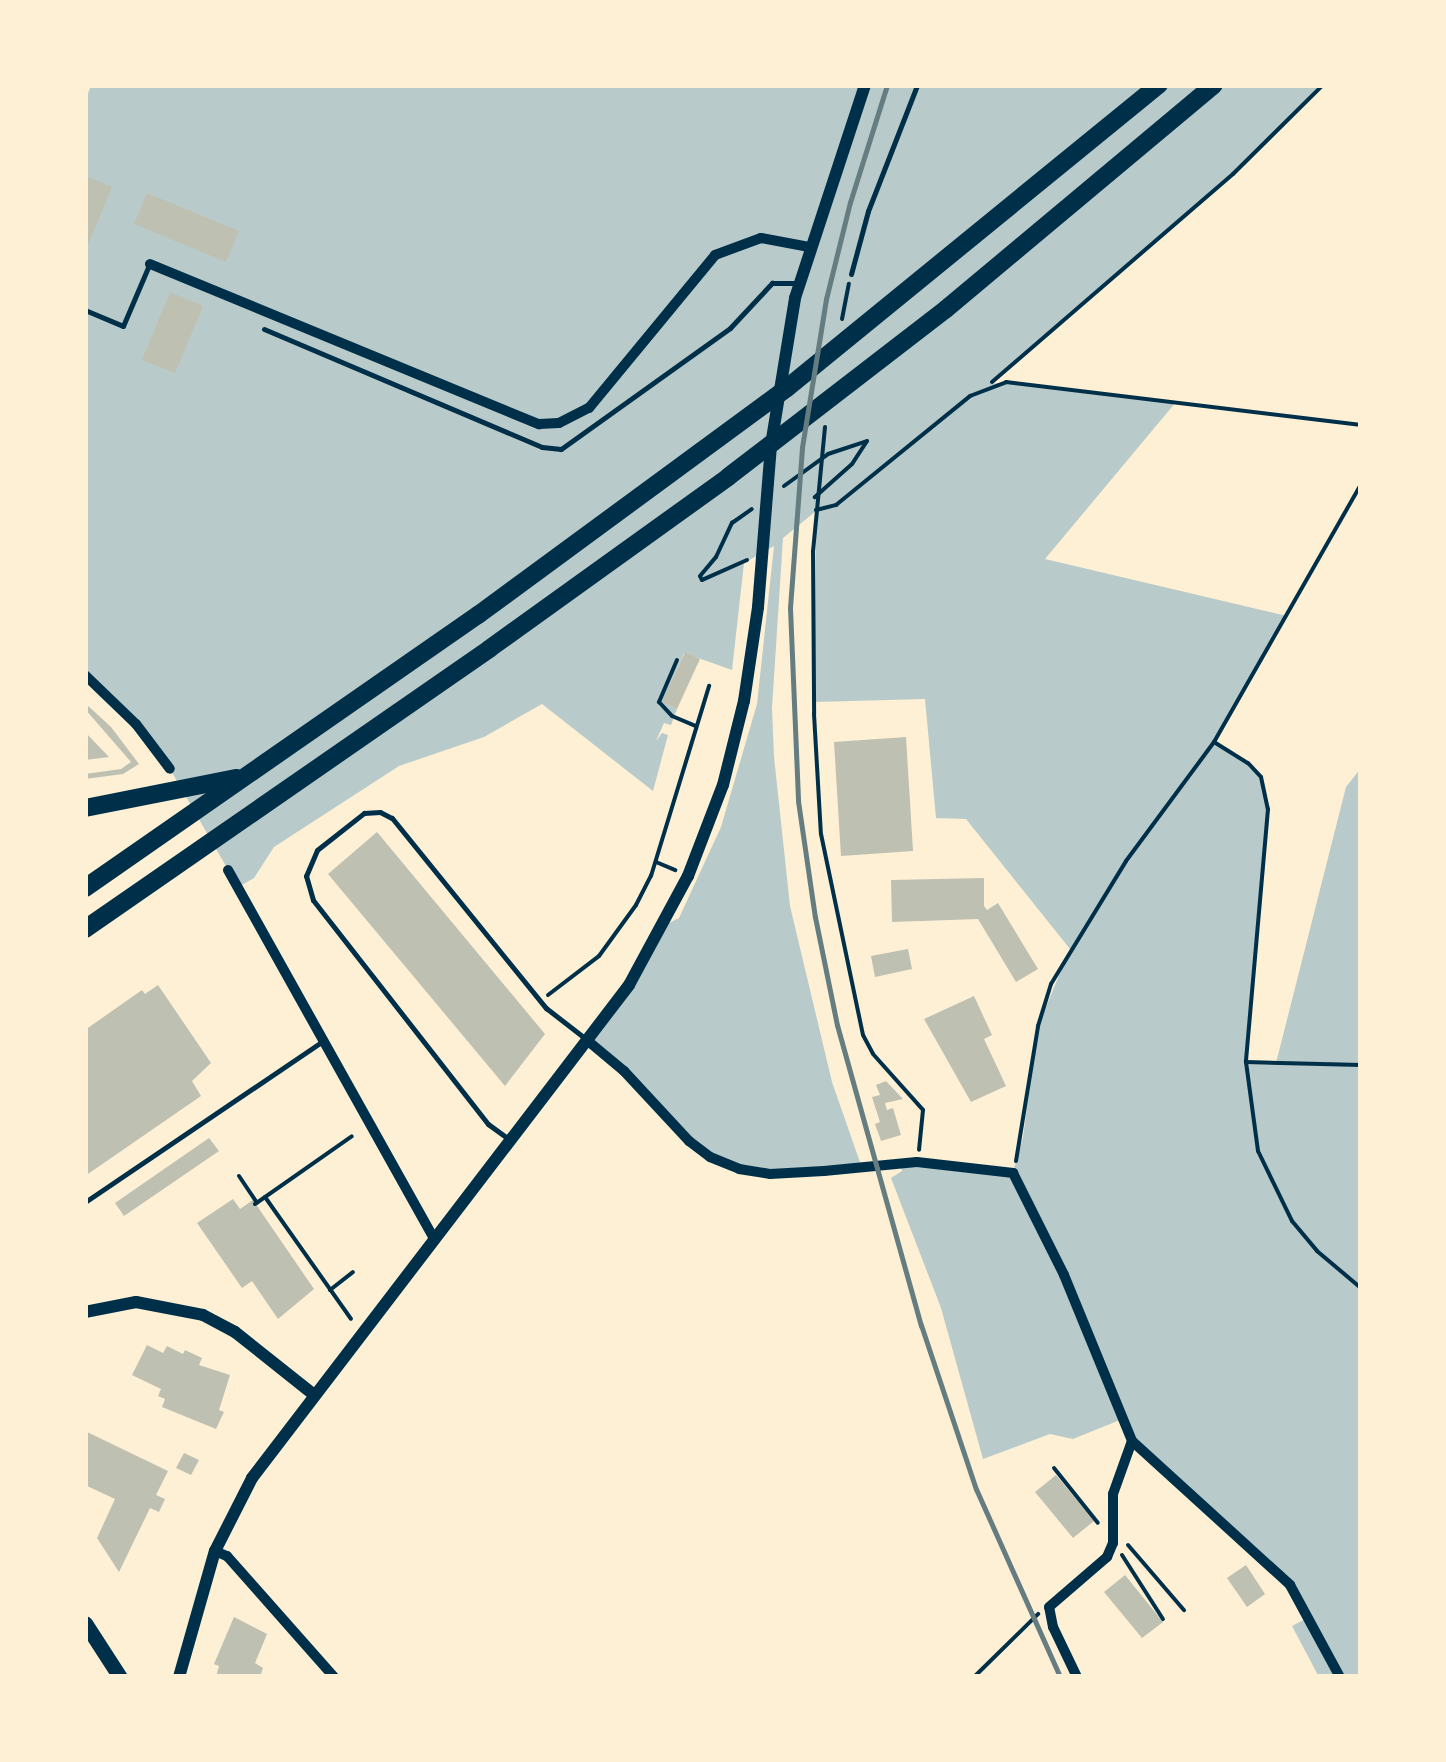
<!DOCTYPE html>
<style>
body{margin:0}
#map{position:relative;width:1446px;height:1762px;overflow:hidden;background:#fdf0d5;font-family:"Alegreya Sans",sans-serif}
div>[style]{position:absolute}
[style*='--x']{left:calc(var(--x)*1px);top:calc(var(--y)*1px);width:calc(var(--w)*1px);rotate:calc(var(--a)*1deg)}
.green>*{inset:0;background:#b9caca}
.building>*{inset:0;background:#bec0b2}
.path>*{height:4px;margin:-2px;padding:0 2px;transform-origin:2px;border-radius:2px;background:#003049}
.service>*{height:5px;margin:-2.5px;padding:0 2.5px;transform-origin:2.5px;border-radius:2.5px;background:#003049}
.minor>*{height:10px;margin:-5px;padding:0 5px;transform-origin:5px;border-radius:5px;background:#003049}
.tertiary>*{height:12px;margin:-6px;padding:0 6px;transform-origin:6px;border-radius:6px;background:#003049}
.primary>*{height:15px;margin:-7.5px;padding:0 7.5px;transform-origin:7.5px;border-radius:7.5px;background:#003049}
.motorway>*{height:18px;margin:-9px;padding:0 9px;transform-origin:9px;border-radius:9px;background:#003049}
.rail>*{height:5px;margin:-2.5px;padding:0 2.5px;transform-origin:2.5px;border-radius:2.5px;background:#657d81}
span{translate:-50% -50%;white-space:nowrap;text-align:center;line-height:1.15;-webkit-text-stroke:9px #fdf0d5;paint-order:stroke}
.frame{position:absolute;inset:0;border:88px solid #fdf0d5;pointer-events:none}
</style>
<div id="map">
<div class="green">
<div style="clip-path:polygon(91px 85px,1323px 85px,1233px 174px,991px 384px,1006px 382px,1176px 402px,1045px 559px,1287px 616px,1214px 742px,1248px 763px,1261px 777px,1268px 809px,1246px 1061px,1276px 1063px,1346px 787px,1361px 768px,1361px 1677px,1319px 1677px,1292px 1626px,1307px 1618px,1277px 1573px,1173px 1482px,1120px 1420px,1073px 1439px,1050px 1434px,983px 1459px,941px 1308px,891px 1178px,902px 1171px,900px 1163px,1013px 1172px,1023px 1137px,1038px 1026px,1070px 949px,966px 819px,936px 818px,925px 699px,814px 702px,816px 511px,783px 538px,772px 708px,774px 757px,790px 906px,832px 1082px,862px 1168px,770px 1174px,710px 1157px,588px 1041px,663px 926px,679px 918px,721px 827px,757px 704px,774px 546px,744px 563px,732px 670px,684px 653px,663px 702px,677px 709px,671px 725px,664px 723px,656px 741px,662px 733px,668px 735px,653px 791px,542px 704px,484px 737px,399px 766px,274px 847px,254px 878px,238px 887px,170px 769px,85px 675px,85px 102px)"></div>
</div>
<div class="building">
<div style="clip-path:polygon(85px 176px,112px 187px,85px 251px)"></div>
<div style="clip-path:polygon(147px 193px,239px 231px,226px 262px,134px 224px)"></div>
<div style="clip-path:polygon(170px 292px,203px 306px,175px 373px,142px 360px)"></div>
<div style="clip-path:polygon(685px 652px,700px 659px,677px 709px,662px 702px)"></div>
<div style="clip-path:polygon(85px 703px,111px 727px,139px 764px,123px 774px,85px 779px,85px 774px,121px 769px,131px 762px,85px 709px)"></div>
<div style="clip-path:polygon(85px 732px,109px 757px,85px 760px)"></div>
<div style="clip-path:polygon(906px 737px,913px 851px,841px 856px,834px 742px)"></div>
<div style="clip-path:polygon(377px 832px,545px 1034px,505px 1086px,328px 874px)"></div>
<div style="clip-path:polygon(984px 878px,984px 906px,987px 910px,998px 903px,1038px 969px,1016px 982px,978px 919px,892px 922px,891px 880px)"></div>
<div style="clip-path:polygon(908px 949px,912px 969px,875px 977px,871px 956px)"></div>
<div style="clip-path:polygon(158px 985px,211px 1063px,192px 1081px,201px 1096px,85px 1176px,85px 1030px,142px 990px,145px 994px)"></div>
<div style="clip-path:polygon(974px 996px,992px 1035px,984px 1039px,1006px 1086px,971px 1102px,924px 1019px)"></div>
<div style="clip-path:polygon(886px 1081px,903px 1099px,885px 1103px,887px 1110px,893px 1108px,901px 1135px,881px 1141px,875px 1124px,880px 1122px,872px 1097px,880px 1095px,876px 1085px)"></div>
<div style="clip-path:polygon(209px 1138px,219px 1151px,124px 1216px,115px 1203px)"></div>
<div style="clip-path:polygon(233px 1199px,240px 1209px,253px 1200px,314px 1289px,278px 1319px,252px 1281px,242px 1288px,197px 1223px)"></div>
<div style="clip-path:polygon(147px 1345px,163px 1353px,167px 1346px,183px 1354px,185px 1350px,202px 1358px,199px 1365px,230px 1375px,219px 1410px,224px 1412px,216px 1429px,162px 1407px,165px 1399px,158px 1396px,161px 1389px,132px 1375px)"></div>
<div style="clip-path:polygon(85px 1431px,168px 1471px,156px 1495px,165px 1499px,159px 1512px,150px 1508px,119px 1572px,97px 1538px,115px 1499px,85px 1485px)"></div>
<div style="clip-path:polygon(184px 1453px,199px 1460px,191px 1475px,176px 1468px)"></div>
<div style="clip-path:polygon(1056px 1475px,1094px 1521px,1073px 1538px,1035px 1492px)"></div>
<div style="clip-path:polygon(1246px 1565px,1265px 1594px,1247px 1607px,1227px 1578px)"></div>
<div style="clip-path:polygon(1125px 1575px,1163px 1622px,1142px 1638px,1104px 1592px)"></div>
<div style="clip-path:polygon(234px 1617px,267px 1634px,255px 1663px,263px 1668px,260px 1677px,216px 1677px,219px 1666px,214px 1664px)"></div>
</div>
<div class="path">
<div style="--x:842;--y:319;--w:36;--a:-79"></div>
<div style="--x:992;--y:382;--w:318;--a:-40.8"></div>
<div style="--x:1233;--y:174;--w:127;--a:-44.7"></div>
<div style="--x:825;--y:427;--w:125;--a:95.5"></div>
<div style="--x:813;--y:551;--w:163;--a:89.6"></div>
<div style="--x:814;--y:714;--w:120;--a:86.7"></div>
<div style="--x:821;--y:834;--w:205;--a:78.2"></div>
<div style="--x:863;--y:1035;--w:21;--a:62"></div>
<div style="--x:873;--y:1054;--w:75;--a:48.2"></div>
<div style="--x:923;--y:1110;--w:40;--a:95.7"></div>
<div style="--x:784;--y:486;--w:54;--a:-36"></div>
<div style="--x:828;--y:454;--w:41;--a:-18.4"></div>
<div style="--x:867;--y:441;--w:27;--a:123"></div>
<div style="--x:852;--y:464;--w:50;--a:138.3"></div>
<div style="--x:816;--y:510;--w:21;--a:-14"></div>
<div style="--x:836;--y:505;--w:173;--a:-39.1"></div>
<div style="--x:970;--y:396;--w:39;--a:-21"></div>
<div style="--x:1006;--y:382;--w:358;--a:6.9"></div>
<div style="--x:747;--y:560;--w:49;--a:156"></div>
<div style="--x:702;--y:580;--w:4;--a:-117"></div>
<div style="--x:700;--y:576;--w:25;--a:-50"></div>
<div style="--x:716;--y:557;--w:38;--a:-65"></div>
<div style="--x:732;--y:523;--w:24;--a:-35"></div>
<div style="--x:677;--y:660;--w:46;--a:113.2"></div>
<div style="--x:659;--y:702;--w:19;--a:47"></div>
<div style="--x:672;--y:716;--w:26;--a:23"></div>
<div style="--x:1214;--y:742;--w:40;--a:32"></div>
<div style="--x:1248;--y:763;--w:19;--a:47"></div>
<div style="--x:1261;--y:777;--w:33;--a:78"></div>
<div style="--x:1268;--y:809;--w:254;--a:95"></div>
<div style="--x:1246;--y:1062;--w:90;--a:82.3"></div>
<div style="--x:1258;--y:1151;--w:78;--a:64.1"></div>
<div style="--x:1292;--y:1221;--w:39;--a:50"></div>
<div style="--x:1317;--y:1251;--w:57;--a:40.1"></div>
<div style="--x:656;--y:862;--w:21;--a:23"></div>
<div style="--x:548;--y:995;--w:64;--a:-37.4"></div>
<div style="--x:599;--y:956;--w:63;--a:-54"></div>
<div style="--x:636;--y:905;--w:33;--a:-63"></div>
<div style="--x:651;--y:876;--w:199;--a:-73"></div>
<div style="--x:1246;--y:1062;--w:115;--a:1.5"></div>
<div style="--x:1016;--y:1161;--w:137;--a:-80.7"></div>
<div style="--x:1038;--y:1026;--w:44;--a:-72.8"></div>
<div style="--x:1051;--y:984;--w:144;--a:-58.6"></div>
<div style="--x:1126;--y:861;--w:148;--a:-53.5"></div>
<div style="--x:1214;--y:742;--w:297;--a:-60.3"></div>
<div style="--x:239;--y:1176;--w:32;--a:56"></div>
<div style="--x:265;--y:1197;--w:149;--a:54.8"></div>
<div style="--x:255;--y:1204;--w:118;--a:-35"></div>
<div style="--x:330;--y:1290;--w:29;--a:-38"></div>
<div style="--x:1054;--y:1468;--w:70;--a:51.3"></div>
<div style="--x:1128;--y:1545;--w:86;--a:49.3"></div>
<div style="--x:1122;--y:1555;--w:76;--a:57.4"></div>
<div style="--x:974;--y:1677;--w:90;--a:-44.5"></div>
</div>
<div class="service">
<div style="--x:851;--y:274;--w:65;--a:-74.9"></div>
<div style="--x:868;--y:211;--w:135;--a:-68.7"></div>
<div style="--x:85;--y:310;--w:41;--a:22.8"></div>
<div style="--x:123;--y:326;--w:66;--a:-66.9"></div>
<div style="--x:264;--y:329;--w:302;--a:23"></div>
<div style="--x:542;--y:447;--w:19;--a:6"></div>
<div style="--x:561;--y:449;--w:208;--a:-35.6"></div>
<div style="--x:730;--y:328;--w:62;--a:-47"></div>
<div style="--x:772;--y:283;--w:24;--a:0"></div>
<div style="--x:510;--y:1140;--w:27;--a:-144"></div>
<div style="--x:488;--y:1124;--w:284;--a:-128"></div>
<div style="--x:313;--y:900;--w:25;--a:-106"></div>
<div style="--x:306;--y:876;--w:28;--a:-67"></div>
<div style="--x:317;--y:850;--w:60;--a:-38.2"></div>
<div style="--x:364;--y:813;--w:16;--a:-4"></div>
<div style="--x:380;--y:812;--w:13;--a:27"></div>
<div style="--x:392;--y:818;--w:245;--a:51"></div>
<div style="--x:546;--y:1008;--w:51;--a:37.8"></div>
<div style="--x:85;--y:1202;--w:285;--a:-34.1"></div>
</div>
<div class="minor">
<div style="--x:150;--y:264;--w:421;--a:22.4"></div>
<div style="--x:539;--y:424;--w:20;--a:-3"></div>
<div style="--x:559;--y:423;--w:34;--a:-27"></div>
<div style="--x:589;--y:408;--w:198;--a:-50.5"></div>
<div style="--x:715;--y:255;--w:49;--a:-20.3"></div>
<div style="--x:761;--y:238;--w:49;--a:10.6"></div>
<div style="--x:85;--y:675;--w:71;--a:43.9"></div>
<div style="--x:136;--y:724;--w:56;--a:52.9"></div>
<div style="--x:228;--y:870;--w:422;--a:60.8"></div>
<div style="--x:588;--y:1041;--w:47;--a:39.8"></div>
<div style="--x:624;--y:1071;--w:96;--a:47.1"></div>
<div style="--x:689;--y:1141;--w:26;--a:37"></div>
<div style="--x:710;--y:1157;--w:31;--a:22"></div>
<div style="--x:739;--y:1169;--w:31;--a:9"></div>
<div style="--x:770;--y:1174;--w:54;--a:-3.2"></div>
<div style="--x:824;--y:1171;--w:93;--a:-5.5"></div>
<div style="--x:917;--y:1162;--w:97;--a:6.5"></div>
<div style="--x:1013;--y:1173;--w:114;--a:63.4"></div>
<div style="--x:1064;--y:1275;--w:179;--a:67.7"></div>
<div style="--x:1132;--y:1441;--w:214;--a:42.3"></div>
<div style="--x:1290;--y:1585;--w:105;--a:61.5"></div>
<div style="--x:215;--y:1551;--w:13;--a:23"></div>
<div style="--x:227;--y:1556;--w:162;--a:48.5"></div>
<div style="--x:1077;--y:1677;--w:55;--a:-115.6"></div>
<div style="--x:1053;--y:1627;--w:20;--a:-101"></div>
<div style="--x:1049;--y:1607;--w:77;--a:-40.8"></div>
<div style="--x:1107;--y:1557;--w:15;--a:-67"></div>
<div style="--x:1113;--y:1543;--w:49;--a:-90"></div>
<div style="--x:1113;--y:1494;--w:56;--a:-70.3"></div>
</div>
<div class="tertiary">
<div style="--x:85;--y:1312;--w:52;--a:-11.1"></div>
<div style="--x:136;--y:1302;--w:68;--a:11"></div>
<div style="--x:203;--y:1315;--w:36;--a:28"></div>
<div style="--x:235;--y:1332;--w:100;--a:38.5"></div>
<div style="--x:179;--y:1677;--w:131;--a:-74.1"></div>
<div style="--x:215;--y:1551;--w:82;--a:-63.1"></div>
<div style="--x:252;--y:1478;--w:621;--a:-52.59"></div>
<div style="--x:629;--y:985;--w:124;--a:-61.6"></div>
<div style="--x:688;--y:876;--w:97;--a:-69"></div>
<div style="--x:723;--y:785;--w:87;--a:-76"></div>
<div style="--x:744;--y:701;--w:95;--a:-81.5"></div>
<div style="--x:758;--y:607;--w:163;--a:-85.4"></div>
<div style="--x:771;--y:445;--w:149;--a:-80.7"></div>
<div style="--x:795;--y:298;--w:224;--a:-71.8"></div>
</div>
<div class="primary">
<div style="--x:85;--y:1623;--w:64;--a:57.1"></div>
</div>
<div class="motorway">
<div style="--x:85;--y:808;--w:155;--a:-11.2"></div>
<div style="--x:85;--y:888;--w:479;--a:-34.8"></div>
<div style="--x:478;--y:615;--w:383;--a:-36.3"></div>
<div style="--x:787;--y:388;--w:480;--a:-39.2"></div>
<div style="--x:85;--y:929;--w:492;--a:-34.7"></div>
<div style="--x:489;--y:649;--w:294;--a:-35.7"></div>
<div style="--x:728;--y:477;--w:275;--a:-37.6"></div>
<div style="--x:946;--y:309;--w:349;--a:-39.9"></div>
</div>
<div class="rail">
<div style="--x:887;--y:85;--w:123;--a:107.5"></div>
<div style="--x:850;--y:202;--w:100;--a:103.9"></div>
<div style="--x:826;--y:299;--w:151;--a:99.2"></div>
<div style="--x:802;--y:448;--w:160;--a:94.3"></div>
<div style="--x:790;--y:608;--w:193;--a:87.6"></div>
<div style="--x:798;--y:801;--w:117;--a:81.7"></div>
<div style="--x:815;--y:917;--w:110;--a:78.5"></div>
<div style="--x:837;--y:1025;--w:312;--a:74.4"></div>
<div style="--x:921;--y:1325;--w:173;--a:71.5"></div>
<div style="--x:976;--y:1489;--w:206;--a:65.9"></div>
</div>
<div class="frame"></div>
</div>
